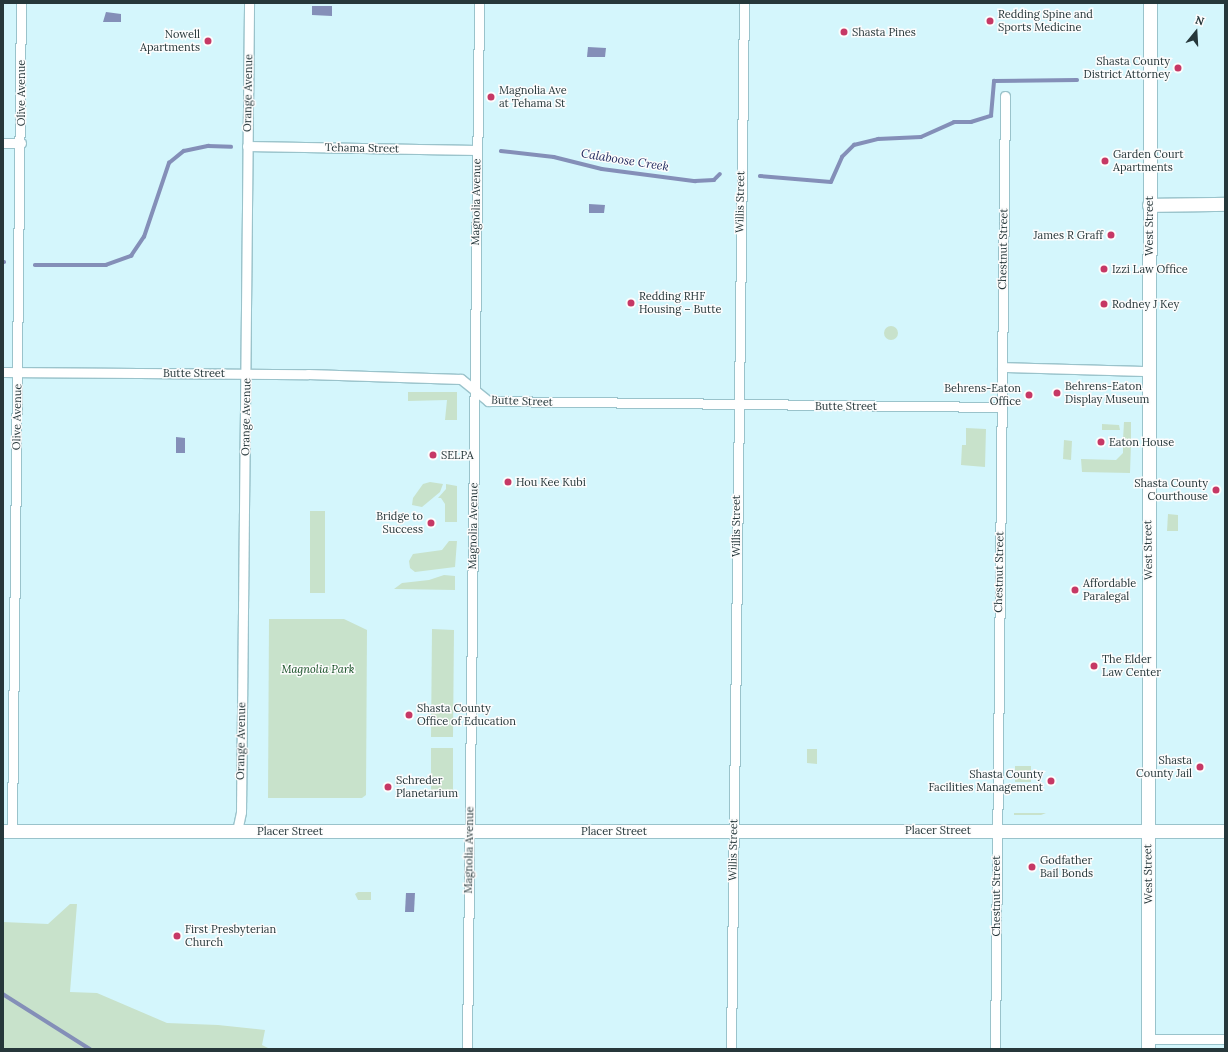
<!DOCTYPE html>
<meta charset="utf-8">
<style>
body{margin:0}
#map{position:relative;width:1228px;height:1052px;overflow:hidden;background:#d4f6fc;font-family:Lora,serif}
div>[style]{position:absolute}
[style*='--x']{left:calc(var(--x)*1px);top:calc(var(--y)*1px);width:calc(var(--w)*1px);rotate:calc(var(--a)*1deg)}
.green>*{inset:0;background:#c8e2cb}
.round{border-radius:50%}
.water>*{inset:0;background:#848fb8}
.stream>*{height:3.5px;margin:-1.75px;padding:0 1.75px;transform-origin:1.75px;border-radius:1.75px;background:#848fb8}
.roads{filter:drop-shadow(1px 0 #9ac3cb) drop-shadow(-1px 0 #9ac3cb) drop-shadow(0 1px #9ac3cb) drop-shadow(0 -1px #9ac3cb)}
.street>*{height:9px;margin:-4.5px;padding:0 4.5px;transform-origin:4.5px;border-radius:4.5px;background:#fff}
.secondary>*{height:13px;margin:-6.5px;padding:0 6.5px;transform-origin:6.5px;border-radius:6.5px;background:#fff}
.dots>*{width:11px;height:11px;translate:-50% -50%;box-sizing:border-box;border:2px solid #fcfcfc;border-radius:50%}
span{translate:-50% -50%;white-space:nowrap;text-align:center;line-height:1.15;-webkit-text-stroke:3px #fcfcfc;paint-order:stroke}
.poi-label{font-size:11px;color:#26373a}
.left{translate:0 -50%;text-align:left}
.right{translate:-100% -50%;text-align:right}
.street-label{font-size:11px;color:#26373a}
.park-label{font-size:11px;color:#104b20;font-style:italic}
.water-label{font-size:12px;color:#232c60;font-style:italic}
.frame{position:absolute;inset:0;border:4px solid #26373a;pointer-events:none}
.north{position:absolute;left:1176px;top:12px;width:40px;height:40px;-webkit-text-stroke:3px #fcfcfc;paint-order:stroke;rotate:18deg;font-size:11px;font-weight:700;line-height:16px;text-align:center;color:#26373a}
.north::after{content:'';display:block;margin:auto;width:14px;height:18px;background:#26373a;clip-path:polygon(50% 0,100% 100%,50% 72%,0 100%)}
</style>
<div id="map">
<div class="green">
<div class="round" style="left:884px;top:326px;width:14px;height:14px"></div>
<div style="clip-path:polygon(408px 392px,457px 392px,457px 420px,445px 420px,447px 400px,408px 401px)"></div>
<div style="clip-path:polygon(1124px 422px,1131px 422px,1131px 440px,1123px 440px)"></div>
<div style="clip-path:polygon(1102px 424px,1119px 425px,1120px 430px,1102px 430px)"></div>
<div style="clip-path:polygon(966px 428px,986px 429px,985px 467px,961px 465px,962px 445px,966px 445px)"></div>
<div style="clip-path:polygon(1064px 440px,1072px 441px,1071px 460px,1063px 459px)"></div>
<div style="clip-path:polygon(1123px 444px,1131px 444px,1130px 473px,1082px 472px,1081px 459px,1116px 460px,1123px 453px)"></div>
<div style="clip-path:polygon(430px 482px,443px 484px,440px 492px,422px 507px,412px 505px,413px 498px,423px 484px)"></div>
<div style="clip-path:polygon(446px 484px,457px 486px,457px 522px,445px 522px,445px 504px,441px 498px,438px 498px,446px 489px)"></div>
<div style="clip-path:polygon(310px 511px,325px 511px,325px 593px,310px 593px)"></div>
<div style="clip-path:polygon(1168px 514px,1178px 515px,1178px 531px,1167px 531px)"></div>
<div style="clip-path:polygon(449px 541px,457px 541px,455px 567px,415px 572px,410px 568px,409px 561px,413px 554px,442px 550px)"></div>
<div style="clip-path:polygon(444px 575px,455px 576px,455px 590px,394px 589px,402px 583px,429px 580px)"></div>
<div style="clip-path:polygon(269px 619px,344px 619px,367px 630px,366px 795px,362px 798px,268px 798px)"></div>
<div style="clip-path:polygon(432px 629px,454px 630px,453px 737px,431px 737px)"></div>
<div style="clip-path:polygon(431px 748px,453px 748px,453px 796px,431px 794px)"></div>
<div style="clip-path:polygon(807px 749px,817px 749px,817px 764px,807px 763px)"></div>
<div style="clip-path:polygon(1015px 766px,1031px 766px,1031px 782px,1015px 782px)"></div>
<div style="clip-path:polygon(1014px 813px,1046px 813px,1041px 815px,1014px 815px)"></div>
<div style="clip-path:polygon(358px 892px,371px 892px,371px 900px,358px 900px,355px 894px)"></div>
<div style="clip-path:polygon(70px 904px,77px 904px,70px 992px,97px 993px,167px 1023px,218px 1025px,265px 1030px,262px 1045px,270px 1049px,3px 1049px,3px 922px,48px 924px)"></div>
</div>
<div class="water">
<div style="clip-path:polygon(312px 6px,332px 6px,332px 16px,312px 15px)"></div>
<div style="clip-path:polygon(106px 12px,121px 14px,121px 22px,103px 22px)"></div>
<div style="clip-path:polygon(588px 47px,606px 48px,605px 57px,587px 57px)"></div>
<div style="clip-path:polygon(589px 204px,605px 205px,604px 213px,589px 213px)"></div>
<div style="clip-path:polygon(176px 437px,185px 438px,185px 453px,176px 453px)"></div>
<div style="clip-path:polygon(406px 893px,415px 893px,414px 912px,405px 912px)"></div>
</div>
<div class="stream">
<div style="--x:501;--y:151;--w:53;--a:6.5"></div>
<div style="--x:554;--y:157;--w:49;--a:14"></div>
<div style="--x:602;--y:169;--w:94;--a:7.4"></div>
<div style="--x:695;--y:181;--w:19;--a:-3"></div>
<div style="--x:714;--y:180;--w:8;--a:-45"></div>
<div style="--x:760;--y:176;--w:71;--a:4.8"></div>
<div style="--x:831;--y:182;--w:27;--a:-66"></div>
<div style="--x:842;--y:157;--w:17;--a:-45"></div>
<div style="--x:854;--y:145;--w:25;--a:-14"></div>
<div style="--x:878;--y:139;--w:43;--a:-2.7"></div>
<div style="--x:921;--y:137;--w:36;--a:-24"></div>
<div style="--x:954;--y:122;--w:17;--a:0"></div>
<div style="--x:971;--y:122;--w:21;--a:-17"></div>
<div style="--x:991;--y:116;--w:35;--a:-85"></div>
<div style="--x:994;--y:81;--w:83;--a:-0.7"></div>
<div style="--x:3;--y:262;--w:1;--a:0"></div>
<div style="--x:35;--y:265;--w:71;--a:0"></div>
<div style="--x:106;--y:265;--w:27;--a:-20"></div>
<div style="--x:131;--y:256;--w:23;--a:-56"></div>
<div style="--x:144;--y:237;--w:78;--a:-71.3"></div>
<div style="--x:169;--y:163;--w:19;--a:-39"></div>
<div style="--x:184;--y:151;--w:25;--a:-12"></div>
<div style="--x:208;--y:146;--w:23;--a:2"></div>
<div style="--x:3;--y:994;--w:103;--a:32.3"></div>
</div>
<div class="roads">
<div class="street">
<div style="--x:3;--y:143;--w:18;--a:0"></div>
<div style="--x:247;--y:146;--w:230;--a:1"></div>
<div style="--x:1002;--y:367;--w:146;--a:1.6"></div>
<div style="--x:3;--y:372;--w:305;--a:0.4"></div>
<div style="--x:308;--y:374;--w:153;--a:1.9"></div>
<div style="--x:461;--y:379;--w:35;--a:39"></div>
<div style="--x:488;--y:401;--w:512;--a:0.67"></div>
<div style="--x:12;--y:831;--w:828;--a:-89.38"></div>
<div style="--x:237;--y:831;--w:19;--a:-78"></div>
<div style="--x:241;--y:812;--w:809;--a:-89.43"></div>
<div style="--x:1148;--y:1039;--w:77;--a:0"></div>
<div style="--x:467;--y:1049;--w:1046;--a:-89.34"></div>
<div style="--x:731;--y:1049;--w:1046;--a:-89.29"></div>
<div style="--x:995;--y:1049;--w:953;--a:-89.4"></div>
</div>
<div class="secondary">
<div style="--x:1149;--y:205;--w:76;--a:-0.8"></div>
<div style="--x:3;--y:831;--w:1222;--a:0"></div>
<div style="--x:1148;--y:1049;--w:1046;--a:-89.89"></div>
</div>
</div>
<div class="dots">
<div style="left:990px;top:21px;background:#c63865"></div>
<div style="left:844px;top:32px;background:#c63865"></div>
<div style="left:208px;top:41px;background:#c63865"></div>
<div style="left:1178px;top:68px;background:#c63865"></div>
<div style="left:491px;top:97px;background:#c63865"></div>
<div style="left:1105px;top:161px;background:#c63865"></div>
<div style="left:1111px;top:235px;background:#c63865"></div>
<div style="left:1104px;top:269px;background:#c63865"></div>
<div style="left:631px;top:303px;background:#c63865"></div>
<div style="left:1104px;top:304px;background:#c63865"></div>
<div style="left:1057px;top:393px;background:#c63865"></div>
<div style="left:1029px;top:395px;background:#c63865"></div>
<div style="left:1101px;top:442px;background:#c63865"></div>
<div style="left:433px;top:455px;background:#c63865"></div>
<div style="left:508px;top:482px;background:#c63865"></div>
<div style="left:1216px;top:490px;background:#c63865"></div>
<div style="left:431px;top:523px;background:#c63865"></div>
<div style="left:1075px;top:590px;background:#c63865"></div>
<div style="left:1094px;top:666px;background:#c63865"></div>
<div style="left:409px;top:715px;background:#c63865"></div>
<div style="left:1200px;top:767px;background:#c63865"></div>
<div style="left:1051px;top:781px;background:#c63865"></div>
<div style="left:388px;top:787px;background:#c63865"></div>
<div style="left:1032px;top:867px;background:#c63865"></div>
<div style="left:177px;top:936px;background:#c63865"></div>
</div>
<div class="poi-label">
<span class="left" style="left:998px;top:21px">Redding Spine and<br>Sports Medicine</span>
<span class="left" style="left:852px;top:32px">Shasta Pines</span>
<span class="right" style="left:200px;top:41px">Nowell<br>Apartments</span>
<span class="right" style="left:1170px;top:68px">Shasta County<br>District Attorney</span>
<span class="left" style="left:499px;top:97px">Magnolia Ave<br>at Tehama St</span>
<span class="left" style="left:1113px;top:161px">Garden Court<br>Apartments</span>
<span class="right" style="left:1103px;top:235px">James R Graff</span>
<span class="left" style="left:1112px;top:269px">Izzi Law Office</span>
<span class="left" style="left:639px;top:303px">Redding RHF<br>Housing – Butte</span>
<span class="left" style="left:1112px;top:304px">Rodney J Key</span>
<span class="left" style="left:1065px;top:393px">Behrens-Eaton<br>Display Museum</span>
<span class="right" style="left:1021px;top:395px">Behrens-Eaton<br>Office</span>
<span class="left" style="left:1109px;top:442px">Eaton House</span>
<span class="left" style="left:441px;top:455px">SELPA</span>
<span class="left" style="left:516px;top:482px">Hou Kee Kubi</span>
<span class="right" style="left:1208px;top:490px">Shasta County<br>Courthouse</span>
<span class="right" style="left:423px;top:523px">Bridge to<br>Success</span>
<span class="left" style="left:1083px;top:590px">Affordable<br>Paralegal</span>
<span class="left" style="left:1102px;top:666px">The Elder<br>Law Center</span>
<span class="left" style="left:417px;top:715px">Shasta County<br>Office of Education</span>
<span class="right" style="left:1192px;top:767px">Shasta<br>County Jail</span>
<span class="right" style="left:1043px;top:781px">Shasta County<br>Facilities Management</span>
<span class="left" style="left:396px;top:787px">Schreder<br>Planetarium</span>
<span class="left" style="left:1040px;top:867px">Godfather<br>Bail Bonds</span>
<span class="left" style="left:185px;top:936px">First Presbyterian<br>Church</span>
</div>
<div class="street-label">
<span style="left:21px;top:93px;rotate:-90deg">Olive Avenue</span>
<span style="left:248px;top:93px;rotate:-89deg">Orange Avenue</span>
<span style="left:362px;top:148px;rotate:1deg">Tehama Street</span>
<span style="left:476px;top:202px;rotate:-89deg">Magnolia Avenue</span>
<span style="left:740px;top:202px;rotate:-89deg">Willis Street</span>
<span style="left:1149px;top:226px;rotate:-90deg">West Street</span>
<span style="left:1003px;top:249px;rotate:-89deg">Chestnut Street</span>
<span style="left:194px;top:373px">Butte Street</span>
<span style="left:522px;top:401px;rotate:2deg">Butte Street</span>
<span style="left:846px;top:406px">Butte Street</span>
<span style="left:17px;top:417px;rotate:-89deg">Olive Avenue</span>
<span style="left:246px;top:417px;rotate:-89deg">Orange Avenue</span>
<span style="left:473px;top:526px;rotate:-89deg">Magnolia Avenue</span>
<span style="left:736px;top:526px;rotate:-90deg">Willis Street</span>
<span style="left:1148px;top:550px;rotate:-91deg">West Street</span>
<span style="left:999px;top:572px;rotate:-89deg">Chestnut Street</span>
<span style="left:241px;top:741px;rotate:-89deg">Orange Avenue</span>
<span style="left:938px;top:830px">Placer Street</span>
<span style="left:290px;top:831px">Placer Street</span>
<span style="left:614px;top:831px">Placer Street</span>
<span style="left:469px;top:850px;rotate:-89deg">Magnolia Avenue</span>
<span style="left:733px;top:850px;rotate:-89deg">Willis Street</span>
<span style="left:1148px;top:874px;rotate:-91deg">West Street</span>
<span style="left:996px;top:896px;rotate:-90deg">Chestnut Street</span>
</div>
<div class="park-label">
<span style="left:318px;top:669px">Magnolia Park</span>
</div>
<div class="water-label">
<span style="left:625px;top:160px;rotate:9deg">Calaboose Creek</span>
</div>
<div class="frame"></div>
<div class="north">N</div>
</div>
